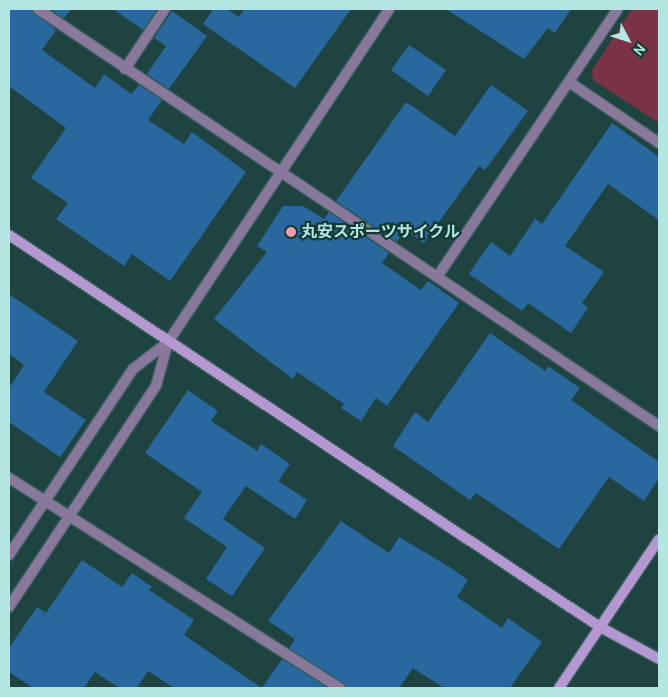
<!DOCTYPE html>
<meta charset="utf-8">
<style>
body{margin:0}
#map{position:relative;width:668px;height:697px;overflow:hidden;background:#1e4340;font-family:Cabin,"Noto Sans JP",sans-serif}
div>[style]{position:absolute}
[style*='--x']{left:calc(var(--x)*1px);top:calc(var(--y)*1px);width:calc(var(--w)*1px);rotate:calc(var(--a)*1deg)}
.green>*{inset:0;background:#793344}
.building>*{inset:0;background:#28689e}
.roads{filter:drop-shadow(1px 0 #39605d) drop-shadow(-1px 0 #39605d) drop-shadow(0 1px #39605d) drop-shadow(0 -1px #39605d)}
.street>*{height:10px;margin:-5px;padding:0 5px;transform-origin:5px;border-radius:5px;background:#89779c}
.secondary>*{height:10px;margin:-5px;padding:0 5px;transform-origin:5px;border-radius:5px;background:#b597d2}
.dots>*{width:14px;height:14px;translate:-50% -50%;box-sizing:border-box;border:2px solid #133935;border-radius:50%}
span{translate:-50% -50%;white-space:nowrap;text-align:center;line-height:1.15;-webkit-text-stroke:4.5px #133935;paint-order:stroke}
.poi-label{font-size:16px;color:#b3e6e0;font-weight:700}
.left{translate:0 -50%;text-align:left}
.frame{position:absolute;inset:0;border:10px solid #b3e6e0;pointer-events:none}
.north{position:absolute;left:603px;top:15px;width:50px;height:50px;-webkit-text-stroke:4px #133935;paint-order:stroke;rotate:130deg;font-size:14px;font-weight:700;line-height:20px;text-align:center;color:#b3e6e0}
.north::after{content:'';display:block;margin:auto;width:18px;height:22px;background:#b3e6e0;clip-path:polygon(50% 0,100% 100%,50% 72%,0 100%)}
</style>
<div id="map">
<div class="green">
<div style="clip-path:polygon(632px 9px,659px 9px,659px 123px,593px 80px,592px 70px)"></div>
</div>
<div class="building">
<div style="clip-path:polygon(9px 9px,31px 9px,56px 30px,42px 50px,95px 88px,104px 74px,131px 94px,139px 85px,162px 100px,148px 120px,184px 144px,192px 132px,246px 172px,170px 281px,132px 254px,124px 266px,56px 219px,68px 203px,31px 178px,66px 128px,9px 86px)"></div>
<div style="clip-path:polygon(50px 9px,71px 9px,64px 18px)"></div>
<div style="clip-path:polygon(113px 9px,157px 9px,143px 30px)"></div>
<div style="clip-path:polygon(213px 9px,227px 9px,239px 17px,244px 9px,351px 9px,295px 88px,203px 24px)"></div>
<div style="clip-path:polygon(446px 9px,571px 9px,555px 33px,548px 28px,524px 59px)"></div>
<div style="clip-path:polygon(172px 11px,207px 36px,169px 89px,147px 74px,166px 46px,154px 38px)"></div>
<div style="clip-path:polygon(409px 45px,446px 70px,428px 96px,391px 70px)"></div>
<div style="clip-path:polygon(491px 85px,528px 111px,485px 170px,479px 166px,424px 243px,405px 229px,397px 242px,336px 201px,406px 102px,455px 136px)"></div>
<div style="clip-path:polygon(612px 123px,659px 157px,659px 220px,608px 184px,565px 246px,604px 272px,582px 303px,588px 308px,571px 333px,528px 303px,522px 311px,469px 274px,491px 242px,510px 256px,535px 219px,542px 224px)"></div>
<div style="clip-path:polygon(283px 206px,303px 206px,324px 219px,329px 212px,389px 253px,382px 263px,421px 290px,428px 281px,459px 303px,387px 406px,376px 398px,361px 421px,341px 408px,344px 404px,297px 372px,293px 379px,214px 319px,267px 252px,257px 246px)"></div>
<div style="clip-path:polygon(9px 294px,78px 341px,44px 392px,86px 420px,60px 457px,9px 422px,9px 388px,24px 365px,9px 354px)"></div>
<div style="clip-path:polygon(490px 333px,545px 371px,548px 366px,580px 388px,571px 400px,659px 462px,659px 478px,644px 501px,609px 477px,559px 549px,476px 493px,470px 500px,393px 446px,415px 412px,428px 422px)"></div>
<div style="clip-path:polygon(188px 390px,218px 411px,211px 421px,257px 451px,261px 444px,290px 464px,278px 481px,307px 500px,295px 519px,246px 486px,223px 519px,265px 548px,232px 596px,206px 579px,227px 547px,184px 518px,202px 492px,145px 453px)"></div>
<div style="clip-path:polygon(341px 521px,389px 553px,399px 537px,448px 566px,468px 580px,457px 597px,502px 628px,508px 618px,542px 642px,510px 688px,444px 688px,413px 668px,399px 688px,347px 688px,289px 648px,295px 639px,268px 621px)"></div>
<div style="clip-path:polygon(82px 560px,122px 587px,132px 573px,152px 587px,149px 590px,194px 620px,184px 635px,262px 688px,282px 659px,328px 688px,174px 688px,148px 671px,137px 688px,119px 688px,95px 672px,84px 688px,33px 688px,9px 672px,9px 648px,37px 607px,46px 613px)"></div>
</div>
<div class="roads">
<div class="street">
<div style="--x:38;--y:9;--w:748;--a:33.88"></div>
<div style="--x:125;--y:69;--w:72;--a:-56.3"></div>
<div style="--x:569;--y:82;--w:109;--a:34.1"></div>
<div style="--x:437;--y:277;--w:323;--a:-56"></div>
<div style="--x:9;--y:478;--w:392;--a:32.4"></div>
<div style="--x:9;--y:555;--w:224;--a:-56.3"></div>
<div style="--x:133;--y:369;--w:44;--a:-37.6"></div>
<div style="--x:9;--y:607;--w:265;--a:-56.4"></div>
<div style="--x:156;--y:386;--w:46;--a:-74.7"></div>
<div style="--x:168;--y:342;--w:400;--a:-56.4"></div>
</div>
<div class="secondary">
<div style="--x:9;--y:235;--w:709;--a:33.56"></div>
<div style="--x:600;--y:627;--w:67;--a:28.5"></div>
<div style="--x:559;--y:688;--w:179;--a:-56.1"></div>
</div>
</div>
<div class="dots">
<div style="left:291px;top:232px;background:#f39aab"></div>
</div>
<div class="poi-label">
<span class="left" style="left:301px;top:232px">丸安スポーツサイクル</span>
</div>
<div class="frame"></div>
<div class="north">N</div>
</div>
